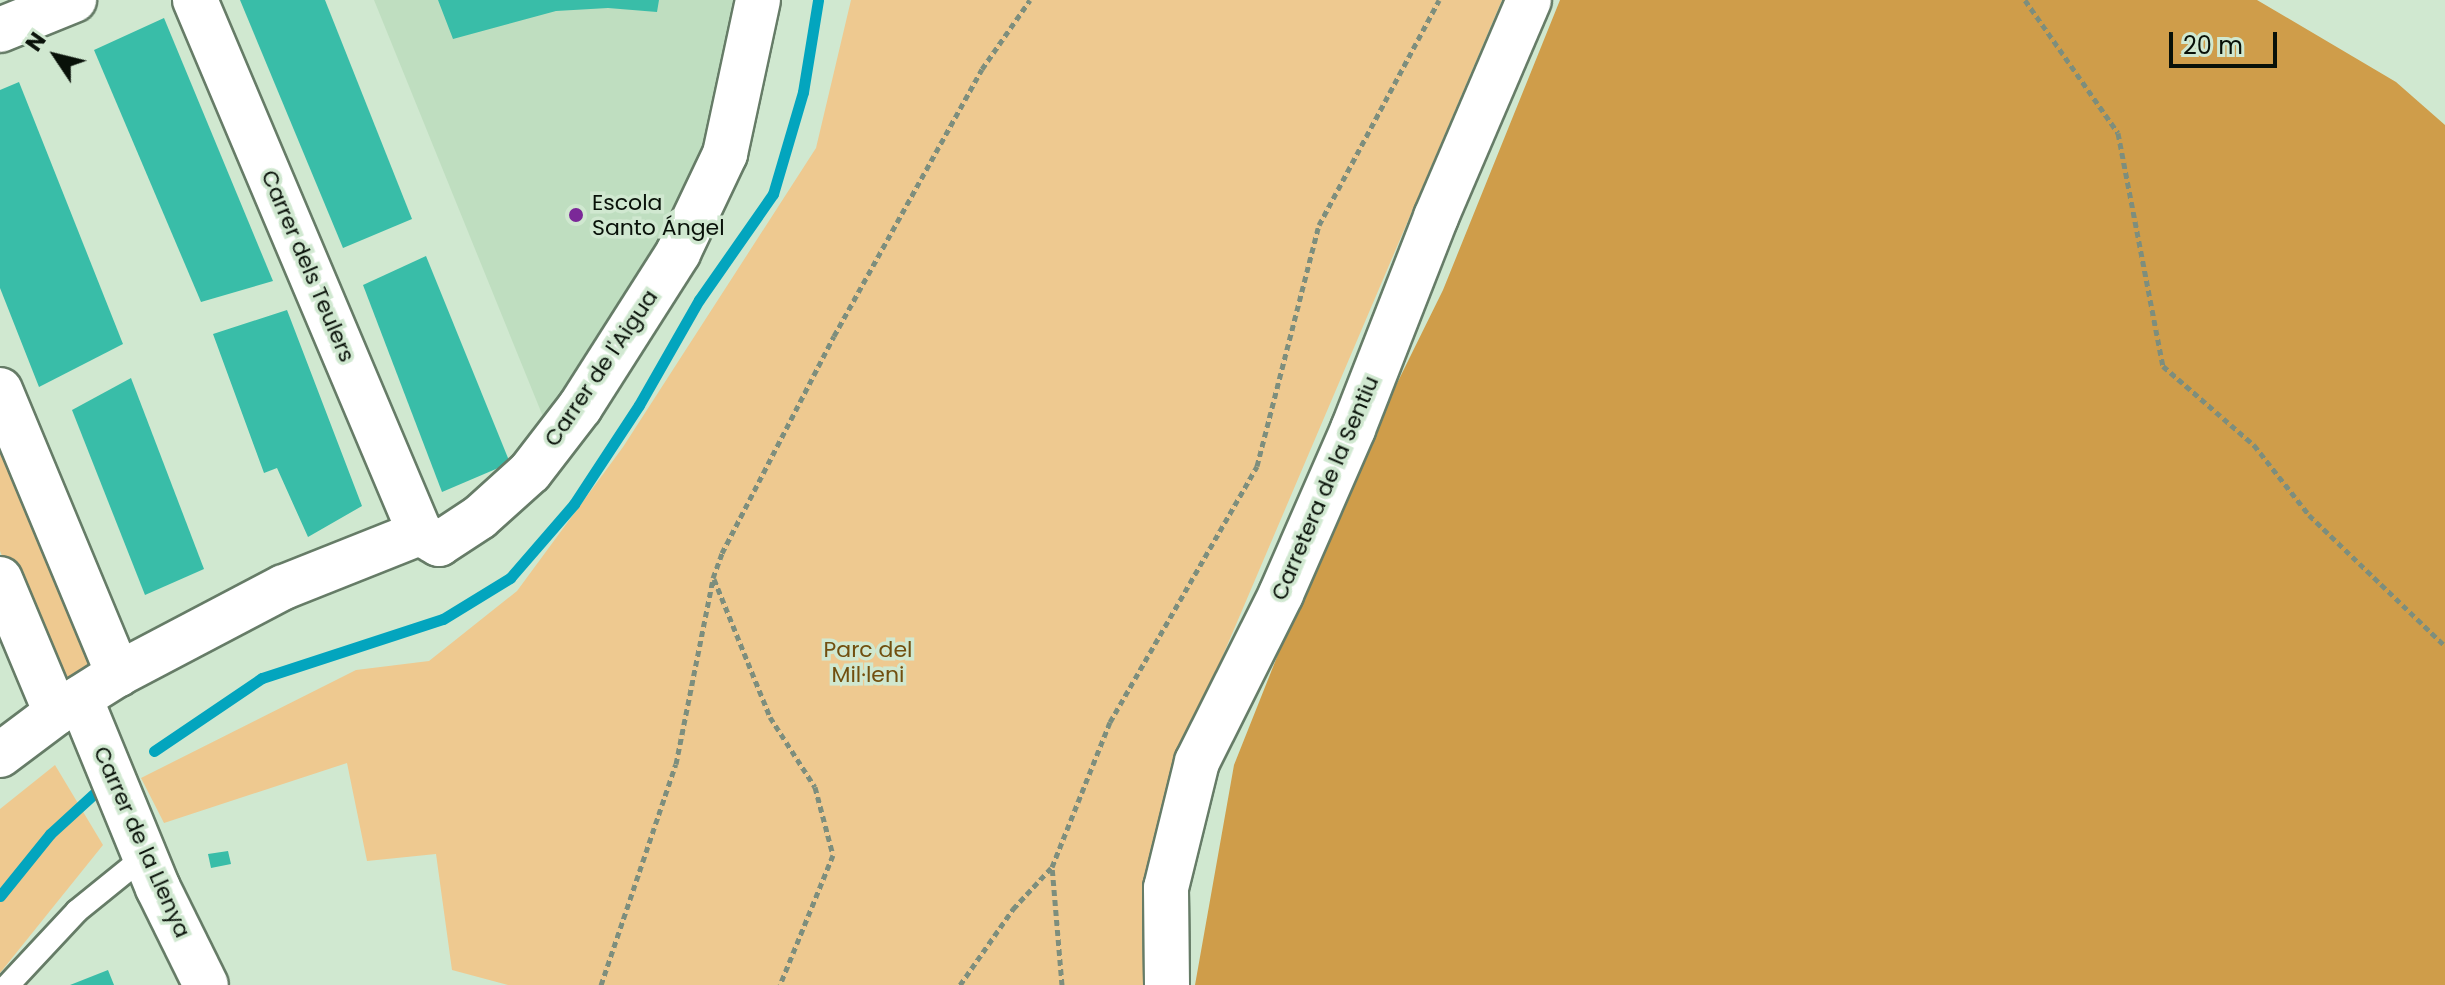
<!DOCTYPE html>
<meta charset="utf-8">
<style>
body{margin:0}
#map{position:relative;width:2445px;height:985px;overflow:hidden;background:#d0e8d0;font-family:Poppins,sans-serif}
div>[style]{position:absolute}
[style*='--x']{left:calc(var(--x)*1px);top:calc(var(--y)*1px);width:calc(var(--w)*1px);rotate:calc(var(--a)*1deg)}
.built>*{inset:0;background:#bfdec0}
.green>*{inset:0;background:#eec990}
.forest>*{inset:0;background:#cf9d4a}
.stream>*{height:11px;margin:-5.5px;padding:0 5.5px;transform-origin:5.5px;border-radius:5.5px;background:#03a5be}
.building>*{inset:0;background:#39bda8}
.path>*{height:5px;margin-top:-2.5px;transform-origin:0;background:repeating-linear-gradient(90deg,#7d8e7d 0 6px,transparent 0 10px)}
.roads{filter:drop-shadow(2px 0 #667c67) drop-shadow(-2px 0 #667c67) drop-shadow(0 2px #667c67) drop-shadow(0 -2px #667c67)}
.lane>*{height:22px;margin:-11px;padding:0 11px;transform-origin:11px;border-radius:11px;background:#fff}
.street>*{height:44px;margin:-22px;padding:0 22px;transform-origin:22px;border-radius:22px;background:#fff}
.secondary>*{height:44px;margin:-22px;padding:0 22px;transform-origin:22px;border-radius:22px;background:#fff}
.dots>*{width:22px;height:22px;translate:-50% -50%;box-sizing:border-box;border:4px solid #d0e8d0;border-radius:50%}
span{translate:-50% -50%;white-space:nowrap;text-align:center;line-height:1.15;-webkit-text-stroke:7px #d0e8d0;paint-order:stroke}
.poi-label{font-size:22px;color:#091109}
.left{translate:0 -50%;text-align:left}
.street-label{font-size:22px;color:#091109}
.park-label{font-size:22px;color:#714f0f}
.north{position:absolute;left:16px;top:16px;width:80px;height:80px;-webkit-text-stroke:6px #d0e8d0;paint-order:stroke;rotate:305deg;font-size:22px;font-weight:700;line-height:32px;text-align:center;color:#091109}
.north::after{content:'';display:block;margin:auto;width:28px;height:36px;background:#091109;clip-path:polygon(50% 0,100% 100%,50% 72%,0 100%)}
.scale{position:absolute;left:2169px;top:32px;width:108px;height:36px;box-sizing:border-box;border:4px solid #091109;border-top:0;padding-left:10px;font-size:24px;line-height:28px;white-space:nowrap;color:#091109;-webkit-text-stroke:6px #d0e8d0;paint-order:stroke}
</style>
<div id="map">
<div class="built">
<div style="clip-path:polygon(374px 0,744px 0,716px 160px,548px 429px)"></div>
</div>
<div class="green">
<div style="clip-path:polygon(851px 0,1502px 0,1166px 789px,1142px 924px,1144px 985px,508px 985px,452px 970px,436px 854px,367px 861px,347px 763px,164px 823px,141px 778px,356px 670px,429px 661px,517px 591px,623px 447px,816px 148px)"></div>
<div style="clip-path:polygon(0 424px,100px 665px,57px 693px,0 551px)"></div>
<div style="clip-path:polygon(55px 765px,103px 845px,0 973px,0 809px)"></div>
</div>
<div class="forest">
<div style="clip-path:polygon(1560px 0,2257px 0,2396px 82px,2445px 125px,2445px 985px,1195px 985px,1234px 765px,1339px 501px,1443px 290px)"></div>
</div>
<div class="stream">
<div style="--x:154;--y:751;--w:130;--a:-34.1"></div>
<div style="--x:262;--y:678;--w:190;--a:-18.1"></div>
<div style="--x:443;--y:619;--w:79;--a:-31.5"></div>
<div style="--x:510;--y:578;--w:98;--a:-49.1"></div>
<div style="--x:574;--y:504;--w:118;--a:-56.7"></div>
<div style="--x:639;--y:405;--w:121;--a:-60.3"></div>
<div style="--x:699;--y:300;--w:129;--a:-55.1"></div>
<div style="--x:773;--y:194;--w:106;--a:-73.6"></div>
<div style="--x:803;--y:92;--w:93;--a:-80.7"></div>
<div style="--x:0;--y:896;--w:80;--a:-51.1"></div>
<div style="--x:50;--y:834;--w:65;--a:-42.5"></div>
</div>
<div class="building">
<div style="clip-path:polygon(240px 0,325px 0,412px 219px,343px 248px)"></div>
<div style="clip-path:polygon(438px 0,659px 0,657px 12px,608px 8px,556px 11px,453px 39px)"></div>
<div style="clip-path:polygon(164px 18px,273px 281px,201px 302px,94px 50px)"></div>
<div style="clip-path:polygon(19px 82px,123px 344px,39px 387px,0 288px,0 90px)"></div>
<div style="clip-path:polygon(426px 256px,510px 463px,442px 492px,363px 285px)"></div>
<div style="clip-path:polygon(287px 310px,362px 506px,308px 537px,277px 468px,264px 473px,213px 334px)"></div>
<div style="clip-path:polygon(131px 378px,204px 569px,145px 595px,72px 410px)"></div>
<div style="clip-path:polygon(228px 851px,231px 864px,211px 868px,208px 854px)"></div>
<div style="clip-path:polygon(108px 970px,114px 985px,70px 985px)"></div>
</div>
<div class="path">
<div style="--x:2025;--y:0;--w:162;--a:55"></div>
<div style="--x:2118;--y:133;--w:237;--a:79.1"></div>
<div style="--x:2163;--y:366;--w:121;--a:41"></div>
<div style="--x:2254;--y:445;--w:89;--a:51.8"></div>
<div style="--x:2309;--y:515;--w:189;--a:43.9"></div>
<div style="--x:714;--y:579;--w:149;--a:67.9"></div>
<div style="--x:770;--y:717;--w:83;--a:57.3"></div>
<div style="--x:815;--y:787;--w:70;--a:75.2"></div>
<div style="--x:833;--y:855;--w:140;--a:112.2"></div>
<div style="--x:601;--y:985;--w:233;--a:-71.3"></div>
<div style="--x:676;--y:764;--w:190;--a:-78.7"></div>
<div style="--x:713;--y:578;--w:27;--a:-70"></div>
<div style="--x:722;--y:553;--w:244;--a:-62.7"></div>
<div style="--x:834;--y:336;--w:305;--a:-61"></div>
<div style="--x:982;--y:69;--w:84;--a:-55.2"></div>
<div style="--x:960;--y:985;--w:93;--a:-55.1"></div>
<div style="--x:1013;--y:909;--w:56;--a:-47.2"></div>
<div style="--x:1062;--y:985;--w:118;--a:-94.8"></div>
<div style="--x:1052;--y:867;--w:156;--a:-68.2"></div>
<div style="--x:1110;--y:722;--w:295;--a:-60.1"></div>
<div style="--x:1257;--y:466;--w:249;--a:-75.6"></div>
<div style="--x:1319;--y:225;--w:255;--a:-61.9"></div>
</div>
<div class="roads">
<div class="lane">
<div style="--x:8;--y:985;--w:101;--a:-47"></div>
<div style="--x:77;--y:911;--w:87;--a:-39"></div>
</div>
<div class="street">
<div style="--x:195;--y:0;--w:579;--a:67.11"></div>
<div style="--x:0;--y:30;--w:80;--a:-22.1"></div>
<div style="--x:0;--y:390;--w:308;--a:67.4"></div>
<div style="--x:420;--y:533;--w:22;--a:30"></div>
<div style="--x:439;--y:544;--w:49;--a:-33.4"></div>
<div style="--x:480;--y:517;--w:67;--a:-42"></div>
<div style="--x:530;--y:472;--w:82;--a:-52.4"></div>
<div style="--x:580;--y:407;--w:183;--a:-57.5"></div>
<div style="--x:678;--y:253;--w:110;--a:-64.6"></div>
<div style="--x:725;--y:154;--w:157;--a:-77.9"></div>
<div style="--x:0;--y:579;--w:145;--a:67.3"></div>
<div style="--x:80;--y:698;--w:205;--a:67.7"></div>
<div style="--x:158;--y:888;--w:108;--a:63.7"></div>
<div style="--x:0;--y:755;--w:70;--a:-36.9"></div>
<div style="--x:56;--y:713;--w:73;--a:-32.2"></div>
<div style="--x:118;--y:674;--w:187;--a:-27.7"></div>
<div style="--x:284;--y:587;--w:146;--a:-21.7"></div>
</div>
<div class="secondary">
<div style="--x:1167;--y:985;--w:97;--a:-90.6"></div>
<div style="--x:1166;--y:888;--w:130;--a:-76.2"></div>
<div style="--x:1197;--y:762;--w:188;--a:-63.4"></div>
<div style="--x:1281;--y:594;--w:180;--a:-66.4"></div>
<div style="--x:1353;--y:429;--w:228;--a:-68.6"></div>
<div style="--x:1436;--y:217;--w:236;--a:-66.8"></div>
</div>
</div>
<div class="dots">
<div style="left:576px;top:215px;background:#7b2898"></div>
</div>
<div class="poi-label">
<span class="left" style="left:592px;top:215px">Escola<br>Santo Ángel</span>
</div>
<div class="street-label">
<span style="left:308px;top:266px;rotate:67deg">Carrer dels Teulers</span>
<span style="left:601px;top:368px;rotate:-56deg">Carrer de l'Aigua</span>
<span style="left:1325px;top:488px;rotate:-67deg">Carretera de la Sentiu</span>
<span style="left:142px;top:842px;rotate:66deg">Carrer de la Llenya</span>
</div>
<div class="park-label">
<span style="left:868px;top:662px">Parc del<br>Mil·leni</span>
</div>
<div class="north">N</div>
<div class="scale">20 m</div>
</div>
